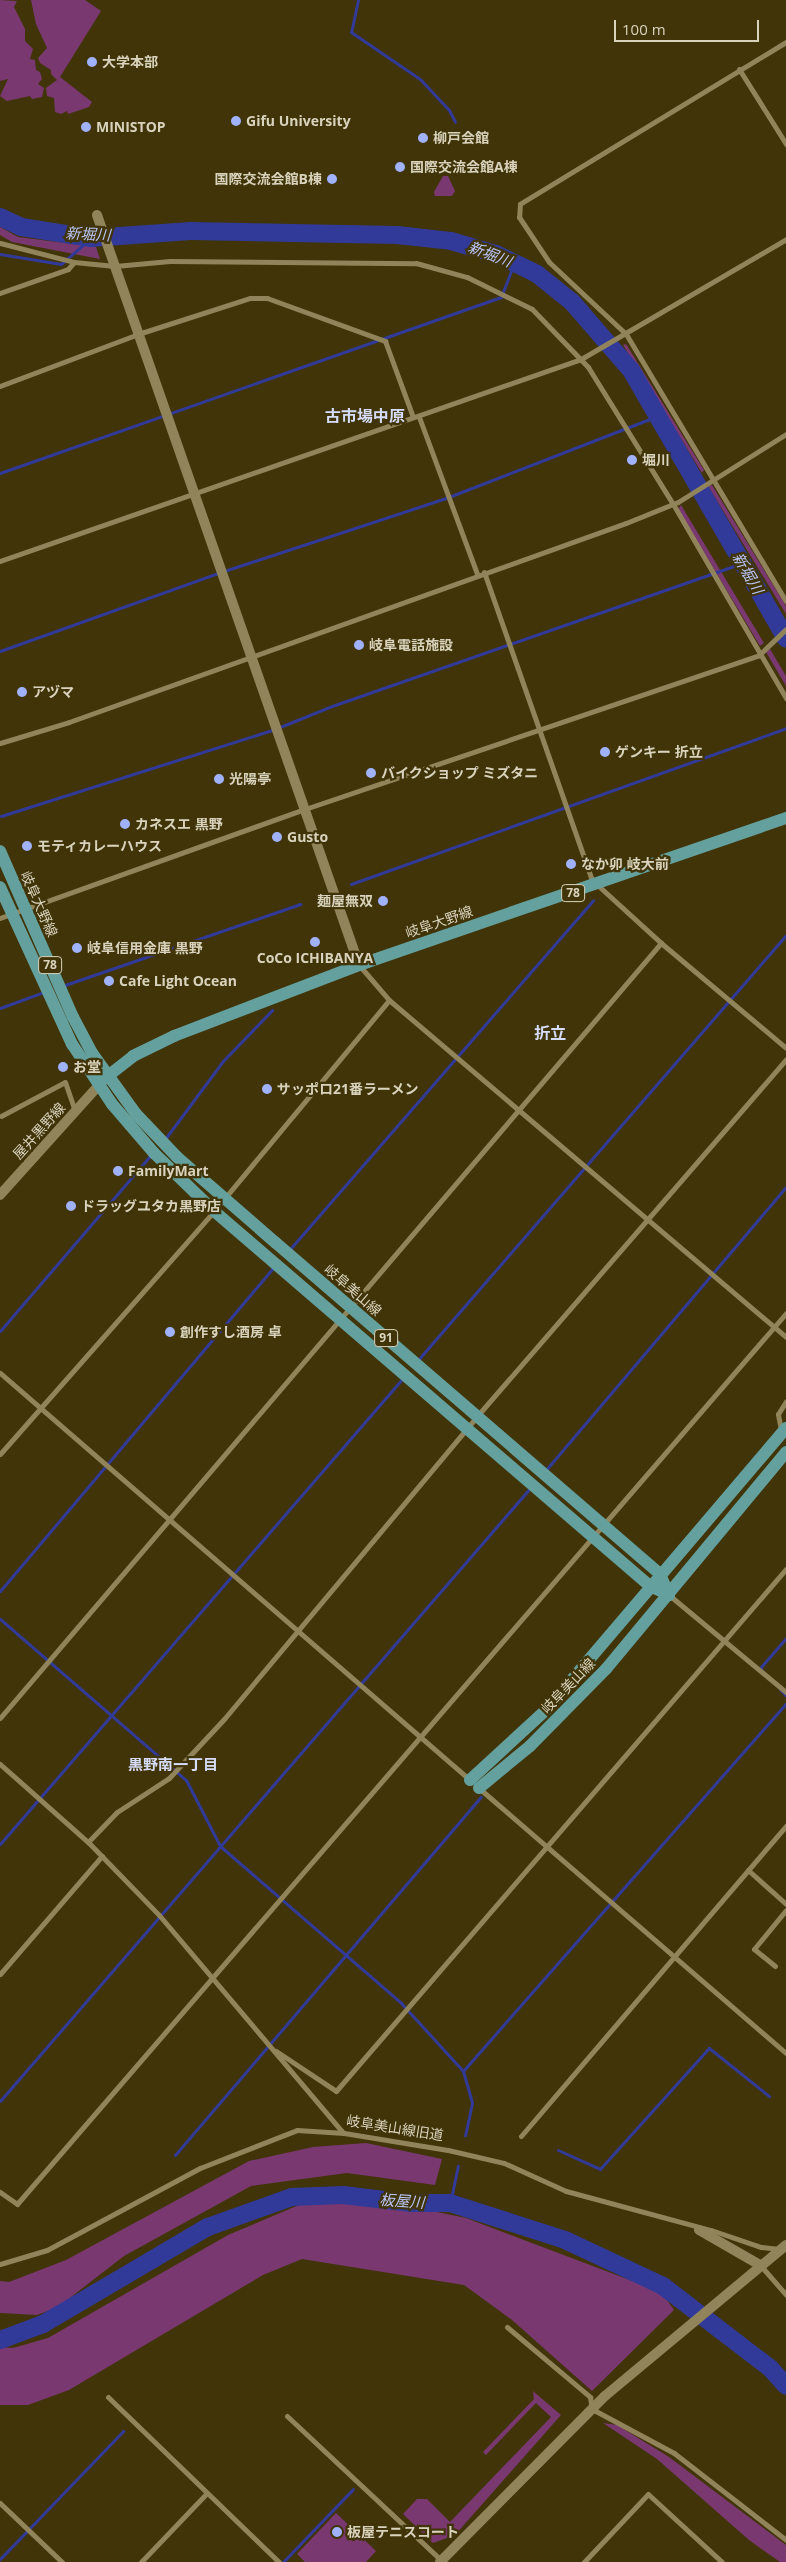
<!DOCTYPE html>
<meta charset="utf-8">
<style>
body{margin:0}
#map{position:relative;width:786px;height:2562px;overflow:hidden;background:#403408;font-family:"Open Sans","Noto Sans JP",sans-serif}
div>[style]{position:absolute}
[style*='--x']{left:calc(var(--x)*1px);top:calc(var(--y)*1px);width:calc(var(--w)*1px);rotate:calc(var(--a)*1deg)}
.green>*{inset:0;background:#7a3870}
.stream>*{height:3px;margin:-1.5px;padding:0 1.5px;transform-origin:1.5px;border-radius:1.5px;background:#323a99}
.river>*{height:18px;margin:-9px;padding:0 9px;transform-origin:9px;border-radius:9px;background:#323a99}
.street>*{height:5px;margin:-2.5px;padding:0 2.5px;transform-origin:2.5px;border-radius:2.5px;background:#91845a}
.secondary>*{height:10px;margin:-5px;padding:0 5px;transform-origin:5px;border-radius:5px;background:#91845a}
.primary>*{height:12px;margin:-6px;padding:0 6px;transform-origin:6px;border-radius:6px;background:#64a19e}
.dots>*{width:14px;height:14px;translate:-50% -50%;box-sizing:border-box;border:2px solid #403408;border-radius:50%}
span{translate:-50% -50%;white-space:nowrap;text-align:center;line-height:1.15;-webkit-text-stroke:4.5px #403408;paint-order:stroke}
.shield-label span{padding:1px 4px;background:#403408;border:1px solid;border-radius:4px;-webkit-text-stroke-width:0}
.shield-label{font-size:12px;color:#d9d3bd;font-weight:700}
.poi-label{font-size:14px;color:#d9d3bd;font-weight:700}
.left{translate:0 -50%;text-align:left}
.right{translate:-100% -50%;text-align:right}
.street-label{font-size:14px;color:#d9d3bd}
.water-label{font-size:15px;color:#b8c5f8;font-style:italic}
.neighbourhood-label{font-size:15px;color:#d6ddfa;font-weight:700}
.quarter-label{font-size:16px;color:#d6ddfa;font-weight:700}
.scale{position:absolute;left:614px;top:20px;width:145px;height:22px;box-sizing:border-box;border:2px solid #d9d3bd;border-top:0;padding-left:6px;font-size:15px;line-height:18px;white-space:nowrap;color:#d9d3bd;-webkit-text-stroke:4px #403408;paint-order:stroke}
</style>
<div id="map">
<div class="green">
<div style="clip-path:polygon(0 0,17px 1px,14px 7px,25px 29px,25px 41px,33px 49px,30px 59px,35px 60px,36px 70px,40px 72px,42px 79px,38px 84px,44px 88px,42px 97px,32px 99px,30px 96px,7px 101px,0 96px,8px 79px,0 81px)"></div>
<div style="clip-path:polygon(31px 0,85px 0,101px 11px,60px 77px,92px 102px,89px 107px,68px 114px,67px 111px,61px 114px,55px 112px,54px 98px,47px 96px,46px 88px,57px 80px,51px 74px,51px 70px,40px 63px,38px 58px,47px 48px,36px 24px)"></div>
<div style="clip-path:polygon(443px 176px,448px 176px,455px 191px,452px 196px,435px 196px,434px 192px)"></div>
<div style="clip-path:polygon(0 227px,18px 237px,96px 247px,100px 259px,12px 242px,0 235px)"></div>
<div style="clip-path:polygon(626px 344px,704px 470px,702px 473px,623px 345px)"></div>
<div style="clip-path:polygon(712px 485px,786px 606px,786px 614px,708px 486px)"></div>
<div style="clip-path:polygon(681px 505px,764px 643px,760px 646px,678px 509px)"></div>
<div style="clip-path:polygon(770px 649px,786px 676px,786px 686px,766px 652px)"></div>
<div style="clip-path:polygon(366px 2143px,442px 2159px,435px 2185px,347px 2173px,251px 2186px,124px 2256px,58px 2307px,37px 2315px,0 2313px,0 2281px,9px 2282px,66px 2260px,249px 2161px,313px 2147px)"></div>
<div style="clip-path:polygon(340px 2202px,427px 2210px,466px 2218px,643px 2285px,664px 2296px,674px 2310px,592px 2391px,512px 2320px,464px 2285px,302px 2259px,263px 2275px,69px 2390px,28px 2405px,0 2405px,0 2347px,13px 2348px,48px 2338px,228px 2235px,299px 2205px)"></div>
<div style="clip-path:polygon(533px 2391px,561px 2415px,455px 2535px,433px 2543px,403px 2514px,417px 2499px,427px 2499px,450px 2522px,551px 2417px,536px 2403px,486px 2455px,483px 2452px,534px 2399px)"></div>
<div style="clip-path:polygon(603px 2423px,617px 2425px,669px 2457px,786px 2545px,786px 2562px,780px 2562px,749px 2540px,657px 2459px)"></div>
<div style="clip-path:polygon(336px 2513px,376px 2551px,366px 2562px,305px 2562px,297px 2554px)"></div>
</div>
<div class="stream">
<div style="--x:358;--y:0;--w:33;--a:102"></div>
<div style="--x:351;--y:32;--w:83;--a:34.3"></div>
<div style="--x:420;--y:79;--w:42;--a:46.9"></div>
<div style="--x:449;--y:110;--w:13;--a:63"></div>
<div style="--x:0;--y:254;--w:62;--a:9.3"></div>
<div style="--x:61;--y:264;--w:40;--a:-41"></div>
<div style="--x:0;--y:473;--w:531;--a:-19.36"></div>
<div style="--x:501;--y:297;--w:36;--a:-69"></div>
<div style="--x:0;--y:651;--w:232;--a:-19.7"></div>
<div style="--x:218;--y:573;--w:240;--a:-18.2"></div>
<div style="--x:446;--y:498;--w:226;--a:-21.2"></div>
<div style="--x:1;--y:816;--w:287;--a:-17.6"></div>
<div style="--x:275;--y:729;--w:61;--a:-22"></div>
<div style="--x:332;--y:706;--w:434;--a:-19.2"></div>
<div style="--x:351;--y:884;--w:462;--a:-19.7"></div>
<div style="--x:62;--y:986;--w:252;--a:-19"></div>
<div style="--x:0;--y:1008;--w:47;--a:-20"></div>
<div style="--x:165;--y:1139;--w:97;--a:-53.4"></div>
<div style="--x:223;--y:1061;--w:71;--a:-46.1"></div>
<div style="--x:290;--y:1249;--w:462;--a:-49"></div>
<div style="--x:0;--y:1331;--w:232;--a:-49.4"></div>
<div style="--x:417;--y:1361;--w:564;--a:-49.1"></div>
<div style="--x:545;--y:1471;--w:372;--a:-49.7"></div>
<div style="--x:0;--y:1591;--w:424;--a:-49.8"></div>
<div style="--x:0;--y:1619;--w:246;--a:40.9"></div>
<div style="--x:186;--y:1780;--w:74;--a:62.7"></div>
<div style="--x:220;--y:1846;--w:240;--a:40.9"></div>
<div style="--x:401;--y:2003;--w:92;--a:47.6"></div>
<div style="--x:463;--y:2071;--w:33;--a:74"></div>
<div style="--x:472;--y:2103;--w:33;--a:102"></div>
<div style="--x:762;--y:1670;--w:3;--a:-135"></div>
<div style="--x:760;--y:1668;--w:40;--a:-49"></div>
<div style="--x:780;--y:1689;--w:9;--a:49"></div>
<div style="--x:0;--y:1844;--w:616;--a:-49.15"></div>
<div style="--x:463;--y:2071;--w:490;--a:-48.7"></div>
<div style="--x:0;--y:2101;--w:812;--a:-49.15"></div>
<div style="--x:558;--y:2150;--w:46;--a:24.3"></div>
<div style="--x:600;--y:2169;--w:163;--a:-48"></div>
<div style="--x:709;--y:2048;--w:77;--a:38.7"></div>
<div style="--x:175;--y:2155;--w:471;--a:-49.5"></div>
<div style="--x:450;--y:2203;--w:38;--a:-78"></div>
<div style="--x:0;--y:2559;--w:178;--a:-46.1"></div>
<div style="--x:283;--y:2562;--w:101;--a:-46.2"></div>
</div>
<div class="river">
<div style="--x:0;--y:217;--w:23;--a:25"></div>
<div style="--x:21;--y:227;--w:71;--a:8.9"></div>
<div style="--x:91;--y:238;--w:100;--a:-4"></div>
<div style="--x:191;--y:231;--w:206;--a:1.1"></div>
<div style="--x:397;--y:235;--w:54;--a:6.3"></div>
<div style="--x:451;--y:241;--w:47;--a:16.1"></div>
<div style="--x:496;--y:254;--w:46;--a:26"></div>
<div style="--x:537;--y:274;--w:45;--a:38.7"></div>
<div style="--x:572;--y:302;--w:90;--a:49.1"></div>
<div style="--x:631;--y:370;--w:310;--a:60"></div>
<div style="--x:0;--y:2340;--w:46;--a:-20.4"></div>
<div style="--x:43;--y:2324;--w:191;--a:-30.5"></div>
<div style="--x:208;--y:2227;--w:89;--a:-19.7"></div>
<div style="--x:292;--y:2197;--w:51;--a:-2.2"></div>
<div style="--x:343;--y:2195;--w:67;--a:6.8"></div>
<div style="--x:410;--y:2203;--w:40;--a:0"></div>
<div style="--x:450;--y:2203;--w:121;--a:17.8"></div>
<div style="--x:565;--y:2240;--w:108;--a:25.1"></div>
<div style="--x:663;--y:2286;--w:135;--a:37.5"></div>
<div style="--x:770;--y:2368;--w:24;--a:48"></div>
</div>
<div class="street">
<div style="--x:786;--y:42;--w:311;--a:148.7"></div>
<div style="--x:520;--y:204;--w:13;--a:94"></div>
<div style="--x:519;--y:217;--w:54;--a:56.3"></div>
<div style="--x:549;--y:262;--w:105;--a:43.1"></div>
<div style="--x:626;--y:334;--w:311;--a:59.1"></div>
<div style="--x:739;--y:69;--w:89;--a:57.9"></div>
<div style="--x:0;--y:243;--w:76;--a:14.4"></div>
<div style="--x:74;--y:262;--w:41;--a:5.6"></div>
<div style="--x:115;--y:266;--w:55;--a:-5.2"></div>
<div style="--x:170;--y:261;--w:246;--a:0.5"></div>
<div style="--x:416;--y:263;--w:53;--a:15.4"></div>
<div style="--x:467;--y:277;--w:72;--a:26.2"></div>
<div style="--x:532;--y:309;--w:81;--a:46"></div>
<div style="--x:588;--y:367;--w:161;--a:58.2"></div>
<div style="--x:673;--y:504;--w:225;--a:59.8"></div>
<div style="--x:0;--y:293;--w:72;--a:-19.4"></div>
<div style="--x:68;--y:269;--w:9;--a:-49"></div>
<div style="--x:0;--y:386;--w:147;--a:-20.6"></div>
<div style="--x:138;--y:334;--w:118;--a:-17.8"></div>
<div style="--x:250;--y:298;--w:17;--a:0"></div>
<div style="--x:267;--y:298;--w:126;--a:20"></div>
<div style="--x:385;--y:341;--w:81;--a:69.8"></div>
<div style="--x:419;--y:417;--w:167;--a:69.7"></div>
<div style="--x:0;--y:561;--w:615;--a:-19.17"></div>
<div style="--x:581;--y:359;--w:238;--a:-30.3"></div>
<div style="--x:484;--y:572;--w:326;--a:70.7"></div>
<div style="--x:592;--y:880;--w:93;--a:42.4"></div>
<div style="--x:661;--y:943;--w:163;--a:40"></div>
<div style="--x:0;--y:743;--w:72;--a:-16.9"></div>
<div style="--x:69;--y:722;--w:591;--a:-19.66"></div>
<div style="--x:626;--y:523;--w:56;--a:-22"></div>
<div style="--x:678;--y:502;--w:128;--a:-32.2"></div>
<div style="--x:0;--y:918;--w:324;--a:-19.7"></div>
<div style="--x:305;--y:809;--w:479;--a:-18.7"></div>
<div style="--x:759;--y:655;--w:37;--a:-44"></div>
<div style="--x:359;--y:965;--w:46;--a:49.4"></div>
<div style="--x:389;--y:1000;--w:521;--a:40.33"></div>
<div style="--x:1;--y:1116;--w:72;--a:-28"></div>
<div style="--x:65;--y:1082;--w:31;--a:71"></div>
<div style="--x:0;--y:1373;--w:622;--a:40.89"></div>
<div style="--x:781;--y:1430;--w:16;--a:-101"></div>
<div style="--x:778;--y:1414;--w:15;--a:-58"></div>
<div style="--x:0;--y:1454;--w:324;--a:-48.6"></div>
<div style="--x:214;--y:1211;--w:274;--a:-50.3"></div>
<div style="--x:669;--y:1595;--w:152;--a:39.7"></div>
<div style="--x:0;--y:1718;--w:1019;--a:-49.54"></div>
<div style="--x:0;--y:1764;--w:118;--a:41.6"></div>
<div style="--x:88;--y:1842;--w:102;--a:45.8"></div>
<div style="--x:159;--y:1915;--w:285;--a:49.8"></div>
<div style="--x:480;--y:1789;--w:404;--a:40.8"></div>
<div style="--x:88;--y:1842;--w:42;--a:-46"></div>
<div style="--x:117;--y:1812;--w:62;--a:-33.2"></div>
<div style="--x:169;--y:1778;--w:81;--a:-47"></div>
<div style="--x:224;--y:1719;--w:396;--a:-50.1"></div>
<div style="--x:478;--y:1415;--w:470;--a:-49.1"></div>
<div style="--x:748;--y:1870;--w:51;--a:41.8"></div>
<div style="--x:775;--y:1966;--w:27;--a:-141"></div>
<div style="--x:754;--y:1949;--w:50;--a:-50.6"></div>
<div style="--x:0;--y:1974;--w:156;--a:-49.2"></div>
<div style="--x:276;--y:2051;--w:72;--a:33.7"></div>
<div style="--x:336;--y:2091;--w:689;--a:-49.24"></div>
<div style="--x:521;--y:2136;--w:408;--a:-49.5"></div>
<div style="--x:0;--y:2192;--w:21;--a:35"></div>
<div style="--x:17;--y:2204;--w:1177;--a:-49.2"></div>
<div style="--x:0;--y:2264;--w:49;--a:-16.6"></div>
<div style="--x:47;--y:2250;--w:174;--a:-28.2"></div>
<div style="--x:200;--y:2168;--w:104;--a:-21.4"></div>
<div style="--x:297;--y:2130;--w:47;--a:3.7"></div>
<div style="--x:344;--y:2133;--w:105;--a:9.3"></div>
<div style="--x:448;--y:2150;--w:57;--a:13.1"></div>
<div style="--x:504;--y:2163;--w:68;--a:24.3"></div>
<div style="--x:566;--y:2191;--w:150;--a:15.1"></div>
<div style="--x:711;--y:2230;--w:53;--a:18.8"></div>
<div style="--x:761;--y:2247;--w:19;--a:6"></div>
<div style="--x:761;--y:2266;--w:38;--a:49"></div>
<div style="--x:507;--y:2327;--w:109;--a:40.1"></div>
<div style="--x:590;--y:2397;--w:12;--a:81"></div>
<div style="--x:592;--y:2409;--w:93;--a:28.2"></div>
<div style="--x:674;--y:2453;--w:142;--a:37.8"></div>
<div style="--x:108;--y:2397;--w:238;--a:44"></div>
<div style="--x:287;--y:2416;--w:211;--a:43.1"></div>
<div style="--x:0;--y:2503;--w:86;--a:43.6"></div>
<div style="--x:141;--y:2562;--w:95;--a:-46.3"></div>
<div style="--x:584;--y:2562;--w:93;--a:-46.7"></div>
<div style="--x:648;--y:2494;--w:100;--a:42.6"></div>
</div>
<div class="secondary">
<div style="--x:97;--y:215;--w:794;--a:70.74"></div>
<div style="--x:0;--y:1195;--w:148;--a:-48"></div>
<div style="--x:699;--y:2230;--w:70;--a:29.8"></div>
<div style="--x:440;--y:2562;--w:234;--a:-45.2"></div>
<div style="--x:605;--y:2396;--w:236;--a:-39.8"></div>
</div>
<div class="primary">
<div style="--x:0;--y:851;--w:181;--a:66.3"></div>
<div style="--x:73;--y:1017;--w:41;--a:62.2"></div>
<div style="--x:92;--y:1053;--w:75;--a:54.2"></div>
<div style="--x:136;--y:1114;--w:59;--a:46.4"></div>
<div style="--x:177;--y:1157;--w:131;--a:41"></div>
<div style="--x:276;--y:1243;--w:507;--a:40.76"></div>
<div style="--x:660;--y:1574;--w:23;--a:67"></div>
<div style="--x:0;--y:887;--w:173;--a:65.4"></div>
<div style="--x:72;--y:1044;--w:72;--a:56.3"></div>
<div style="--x:112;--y:1104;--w:65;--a:49.4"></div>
<div style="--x:154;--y:1153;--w:83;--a:44"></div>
<div style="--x:214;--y:1211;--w:575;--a:40.7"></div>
<div style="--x:650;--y:1586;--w:21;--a:25"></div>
<div style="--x:104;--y:1079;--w:37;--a:-38"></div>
<div style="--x:133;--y:1056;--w:46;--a:-26"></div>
<div style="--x:174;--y:1036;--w:198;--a:-21"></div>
<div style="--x:359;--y:965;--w:452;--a:-19"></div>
<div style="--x:470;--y:1780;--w:105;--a:-42.7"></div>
<div style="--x:547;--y:1709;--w:369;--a:-49.6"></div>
<div style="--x:479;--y:1788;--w:66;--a:-39.5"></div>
<div style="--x:530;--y:1746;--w:108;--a:-45.4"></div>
<div style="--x:606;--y:1669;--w:282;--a:-50.3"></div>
</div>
<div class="dots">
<div style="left:92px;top:62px;background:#a1b2fd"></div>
<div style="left:236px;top:121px;background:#a1b2fd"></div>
<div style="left:86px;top:127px;background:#a1b2fd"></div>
<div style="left:423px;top:138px;background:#a1b2fd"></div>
<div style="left:400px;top:167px;background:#a1b2fd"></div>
<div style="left:332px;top:179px;background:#a1b2fd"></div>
<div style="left:632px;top:460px;background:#a1b2fd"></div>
<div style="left:359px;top:645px;background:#a1b2fd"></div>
<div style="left:22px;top:692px;background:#a1b2fd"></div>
<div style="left:605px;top:752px;background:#a1b2fd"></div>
<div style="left:371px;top:773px;background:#a1b2fd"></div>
<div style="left:219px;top:779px;background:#a1b2fd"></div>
<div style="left:125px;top:824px;background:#a1b2fd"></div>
<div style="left:277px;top:837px;background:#a1b2fd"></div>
<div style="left:27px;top:846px;background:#a1b2fd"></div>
<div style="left:571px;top:864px;background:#a1b2fd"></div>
<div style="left:383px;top:901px;background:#a1b2fd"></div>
<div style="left:315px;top:942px;background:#a1b2fd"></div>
<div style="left:77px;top:948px;background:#a1b2fd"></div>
<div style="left:109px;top:981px;background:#a1b2fd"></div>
<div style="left:63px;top:1067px;background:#a1b2fd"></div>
<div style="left:267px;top:1089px;background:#a1b2fd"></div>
<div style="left:118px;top:1171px;background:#a1b2fd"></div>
<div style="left:71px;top:1206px;background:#a1b2fd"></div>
<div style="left:170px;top:1332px;background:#a1b2fd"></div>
<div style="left:337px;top:2532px;background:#a1b2fd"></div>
</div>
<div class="shield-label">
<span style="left:573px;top:893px">78</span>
<span style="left:50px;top:965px">78</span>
<span style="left:386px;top:1338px">91</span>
</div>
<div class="poi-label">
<span class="left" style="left:102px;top:62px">大学本部</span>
<span class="left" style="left:246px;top:121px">Gifu University</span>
<span class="left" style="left:96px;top:127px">MINISTOP</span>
<span class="left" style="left:433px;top:138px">柳戸会館</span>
<span class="left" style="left:410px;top:167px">国際交流会館A棟</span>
<span class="right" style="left:322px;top:179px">国際交流会館B棟</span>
<span class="left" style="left:642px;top:460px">堀川</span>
<span class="left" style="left:369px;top:645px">岐阜電話施設</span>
<span class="left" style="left:32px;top:692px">アヅマ</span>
<span class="left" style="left:615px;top:752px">ゲンキー 折立</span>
<span class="left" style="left:381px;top:773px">バイクショップ ミズタニ</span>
<span class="left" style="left:229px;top:779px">光陽亭</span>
<span class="left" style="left:135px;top:824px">カネスエ 黒野</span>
<span class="left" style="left:287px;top:837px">Gusto</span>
<span class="left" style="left:37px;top:846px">モティカレーハウス</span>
<span class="left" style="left:581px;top:864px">なか卯 岐大前</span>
<span class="right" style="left:373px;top:901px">麺屋無双</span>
<span class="left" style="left:87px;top:948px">岐阜信用金庫 黒野</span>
<span style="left:315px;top:958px">CoCo ICHIBANYA</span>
<span class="left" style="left:119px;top:981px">Cafe Light Ocean</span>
<span class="left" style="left:73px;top:1067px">お堂</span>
<span class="left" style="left:277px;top:1089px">サッポロ21番ラーメン</span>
<span class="left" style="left:128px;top:1171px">FamilyMart</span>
<span class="left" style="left:81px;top:1206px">ドラッグユタカ黒野店</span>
<span class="left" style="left:180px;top:1332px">創作すし酒房 卓</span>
<span class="left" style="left:347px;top:2532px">板屋テニスコート</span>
</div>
<div class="street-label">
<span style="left:39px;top:904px;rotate:66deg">岐阜大野線</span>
<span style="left:439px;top:922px;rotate:-19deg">岐阜大野線</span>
<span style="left:39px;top:1131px;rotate:-48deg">屋井黒野線</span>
<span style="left:353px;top:1290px;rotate:41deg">岐阜美山線</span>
<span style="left:568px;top:1686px;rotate:-46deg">岐阜美山線</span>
<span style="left:395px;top:2128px;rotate:9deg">岐阜美山線旧道</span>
</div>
<div class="water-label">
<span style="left:88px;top:234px;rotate:3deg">新堀川</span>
<span style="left:490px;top:254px;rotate:21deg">新堀川</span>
<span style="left:748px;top:573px;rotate:60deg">新堀川</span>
<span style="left:402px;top:2201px;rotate:4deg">板屋川</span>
</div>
<div class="neighbourhood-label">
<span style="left:173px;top:1765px">黒野南一丁目</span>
</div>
<div class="quarter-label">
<span style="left:365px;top:416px">古市場中原</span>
<span style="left:550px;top:1033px">折立</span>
</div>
<div class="scale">100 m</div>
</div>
